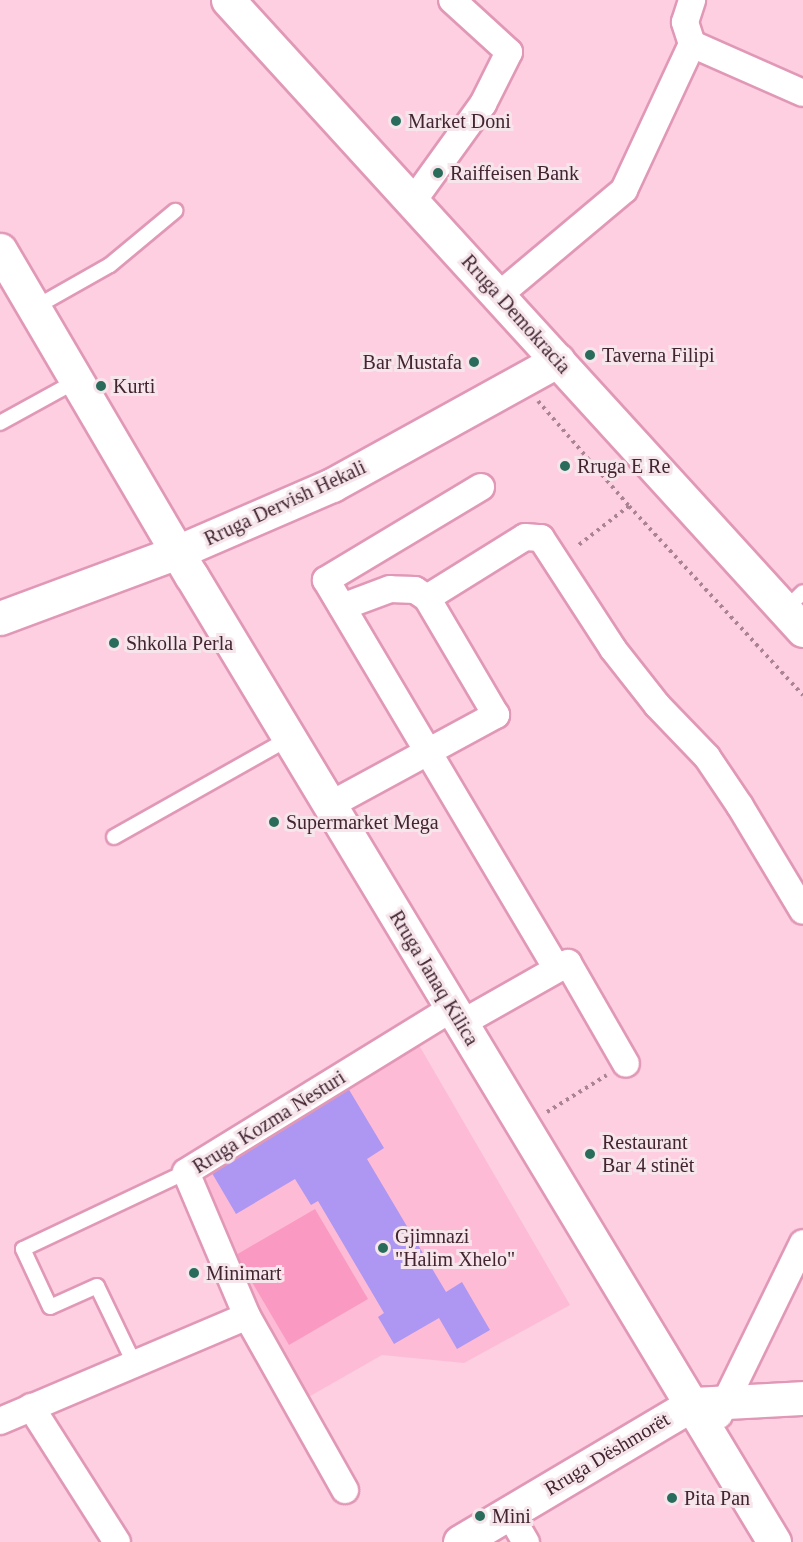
<!DOCTYPE html>
<meta charset="utf-8">
<style>
body{margin:0}
#map{position:relative;width:803px;height:1542px;overflow:hidden;background:#fdcfe0;font-family:Georgia,serif}
div>[style]{position:absolute}
[style*='--x']{left:calc(var(--x)*1px);top:calc(var(--y)*1px);width:calc(var(--w)*1px);rotate:calc(var(--a)*1deg)}
.built>*{inset:0;background:#fdbbd5}
.green>*{inset:0;background:#fa9ac2}
.building>*{inset:0;background:#ad97f2}
.path>*{height:4px;margin-top:-2px;transform-origin:0;background:repeating-linear-gradient(90deg,#ab8493 0 3px,transparent 0 7.5px)}
.roads{filter:drop-shadow(2px 0 #e198b6) drop-shadow(-2px 0 #e198b6) drop-shadow(0 2px #e198b6) drop-shadow(0 -2px #e198b6)}
.lane>*{height:14px;margin:-7px;padding:0 7px;transform-origin:7px;border-radius:7px;background:#fff}
.street>*{height:26px;margin:-13px;padding:0 13px;transform-origin:13px;border-radius:13px;background:#fff}
.secondary>*{height:33px;margin:-16.5px;padding:0 16.5px;transform-origin:16.5px;border-radius:16.5px;background:#fff}
.dots>*{width:16px;height:16px;translate:-50% -50%;box-sizing:border-box;border:3px solid #f6e6eb;border-radius:50%}
span{translate:-50% -50%;white-space:nowrap;text-align:center;line-height:1.15;-webkit-text-stroke:6px #f6e6eb;paint-order:stroke}
.poi-label{font-size:20px;color:#422531}
.left{translate:0 -50%;text-align:left}
.right{translate:-100% -50%;text-align:right}
.street-label{font-size:20px;color:#422531}
</style>
<div id="map">
<div class="built">
<div style="clip-path:polygon(416px 1040px,570px 1305px,464px 1363px,382px 1355px,305px 1399px,257px 1311px,202px 1177px,205px 1169px)"></div>
</div>
<div class="green">
<div style="clip-path:polygon(315px 1209px,368px 1299px,289px 1345px,236px 1255px)"></div>
</div>
<div class="building">
<div style="clip-path:polygon(345px 1083px,384px 1148px,367px 1159px,446px 1292px,462px 1282px,490px 1330px,457px 1349px,439px 1318px,394px 1344px,378px 1317px,384px 1313px,318px 1201px,311px 1205px,295px 1179px,236px 1214px,209px 1168px)"></div>
</div>
<div class="path">
<div style="--x:538;--y:401;--w:139;--a:49.1"></div>
<div style="--x:629;--y:506;--w:67;--a:142.3"></div>
<div style="--x:629;--y:506;--w:257;--a:47.4"></div>
<div style="--x:547;--y:1112;--w:70;--a:-31.7"></div>
</div>
<div class="roads">
<div class="lane">
<div style="--x:34;--y:308;--w:87;--a:-29.5"></div>
<div style="--x:110;--y:265;--w:85;--a:-39.7"></div>
<div style="--x:0;--y:423;--w:87;--a:-28.9"></div>
<div style="--x:785;--y:610;--w:25;--a:-45"></div>
<div style="--x:114;--y:837;--w:202;--a:-29.4"></div>
<div style="--x:134;--y:1363;--w:85;--a:-115.7"></div>
<div style="--x:97;--y:1286;--w:51;--a:155.9"></div>
<div style="--x:50;--y:1307;--w:64;--a:-115"></div>
<div style="--x:23;--y:1249;--w:180;--a:-25.3"></div>
</div>
<div class="street">
<div style="--x:692;--y:44;--w:121;--a:23.8"></div>
<div style="--x:413;--y:201;--w:120;--a:-54.2"></div>
<div style="--x:483;--y:104;--w:58;--a:-63.4"></div>
<div style="--x:509;--y:52;--w:77;--a:-137.6"></div>
<div style="--x:499;--y:295;--w:163;--a:-40"></div>
<div style="--x:624;--y:190;--w:161;--a:-65"></div>
<div style="--x:692;--y:44;--w:23;--a:-108"></div>
<div style="--x:685;--y:22;--w:23;--a:-72"></div>
<div style="--x:481;--y:487;--w:181;--a:149"></div>
<div style="--x:326;--y:580;--w:452;--a:59.3"></div>
<div style="--x:427;--y:598;--w:115;--a:-31.9"></div>
<div style="--x:525;--y:537;--w:16;--a:4"></div>
<div style="--x:541;--y:538;--w:132;--a:57"></div>
<div style="--x:613;--y:649;--w:71;--a:51.8"></div>
<div style="--x:657;--y:705;--w:72;--a:46.1"></div>
<div style="--x:707;--y:757;--w:59;--a:56"></div>
<div style="--x:740;--y:806;--w:122;--a:59"></div>
<div style="--x:330;--y:805;--w:189;--a:-28.5"></div>
<div style="--x:496;--y:715;--w:136;--a:-120.5"></div>
<div style="--x:427;--y:598;--w:14;--a:-146"></div>
<div style="--x:415;--y:590;--w:25;--a:-178"></div>
<div style="--x:390;--y:589;--w:51;--a:159.4"></div>
<div style="--x:462;--y:1023;--w:122;--a:-29.5"></div>
<div style="--x:568;--y:963;--w:116;--a:60.1"></div>
<div style="--x:31;--y:1407;--w:160;--a:57.5"></div>
<div style="--x:719;--y:1415;--w:191;--a:-64"></div>
<div style="--x:0;--y:1421;--w:268;--a:-23"></div>
<div style="--x:345;--y:1490;--w:200;--a:-119.4"></div>
<div style="--x:247;--y:1316;--w:156;--a:-113"></div>
<div style="--x:186;--y:1172;--w:313;--a:-31.6"></div>
<div style="--x:509;--y:1513;--w:34;--a:60"></div>
</div>
<div class="secondary">
<div style="--x:228;--y:0;--w:853;--a:47.61"></div>
<div style="--x:0;--y:250;--w:377;--a:59.6"></div>
<div style="--x:191;--y:575;--w:1129;--a:58.91"></div>
<div style="--x:0;--y:618;--w:189;--a:-20.4"></div>
<div style="--x:177;--y:552;--w:169;--a:-23.4"></div>
<div style="--x:332;--y:485;--w:258;--a:-28.9"></div>
<div style="--x:460;--y:1542;--w:270;--a:-30.7"></div>
<div style="--x:692;--y:1404;--w:111;--a:-3.1"></div>
</div>
</div>
<div class="dots">
<div style="left:396px;top:121px;background:#2a6c5b"></div>
<div style="left:438px;top:173px;background:#2a6c5b"></div>
<div style="left:590px;top:355px;background:#2a6c5b"></div>
<div style="left:474px;top:362px;background:#2a6c5b"></div>
<div style="left:101px;top:386px;background:#2a6c5b"></div>
<div style="left:565px;top:466px;background:#2a6c5b"></div>
<div style="left:114px;top:643px;background:#2a6c5b"></div>
<div style="left:274px;top:822px;background:#2a6c5b"></div>
<div style="left:590px;top:1154px;background:#2a6c5b"></div>
<div style="left:383px;top:1248px;background:#2a6c5b"></div>
<div style="left:194px;top:1273px;background:#2a6c5b"></div>
<div style="left:672px;top:1498px;background:#2a6c5b"></div>
<div style="left:480px;top:1516px;background:#2a6c5b"></div>
</div>
<div class="poi-label">
<span class="left" style="left:408px;top:121px">Market Doni</span>
<span class="left" style="left:450px;top:173px">Raiffeisen Bank</span>
<span class="left" style="left:602px;top:355px">Taverna Filipi</span>
<span class="right" style="left:462px;top:362px">Bar Mustafa</span>
<span class="left" style="left:113px;top:386px">Kurti</span>
<span class="left" style="left:577px;top:466px">Rruga E Re</span>
<span class="left" style="left:126px;top:643px">Shkolla Perla</span>
<span class="left" style="left:286px;top:822px">Supermarket Mega</span>
<span class="left" style="left:602px;top:1154px">Restaurant<br>Bar 4 stinët</span>
<span class="left" style="left:395px;top:1248px">Gjimnazi<br>"Halim Xhelo"</span>
<span class="left" style="left:206px;top:1273px">Minimart</span>
<span class="left" style="left:684px;top:1498px">Pita Pan</span>
<span class="left" style="left:492px;top:1516px">Mini</span>
</div>
<div class="street-label">
<span style="left:516px;top:314px;rotate:48deg">Rruga Demokracia</span>
<span style="left:285px;top:503px;rotate:-25deg">Rruga Dervish Hekali</span>
<span style="left:434px;top:978px;rotate:59deg">Rruga Janaq Kilica</span>
<span style="left:269px;top:1122px;rotate:-32deg">Rruga Kozma Nesturi</span>
<span style="left:607px;top:1454px;rotate:-31deg">Rruga Dëshmorët</span>
</div>
</div>
